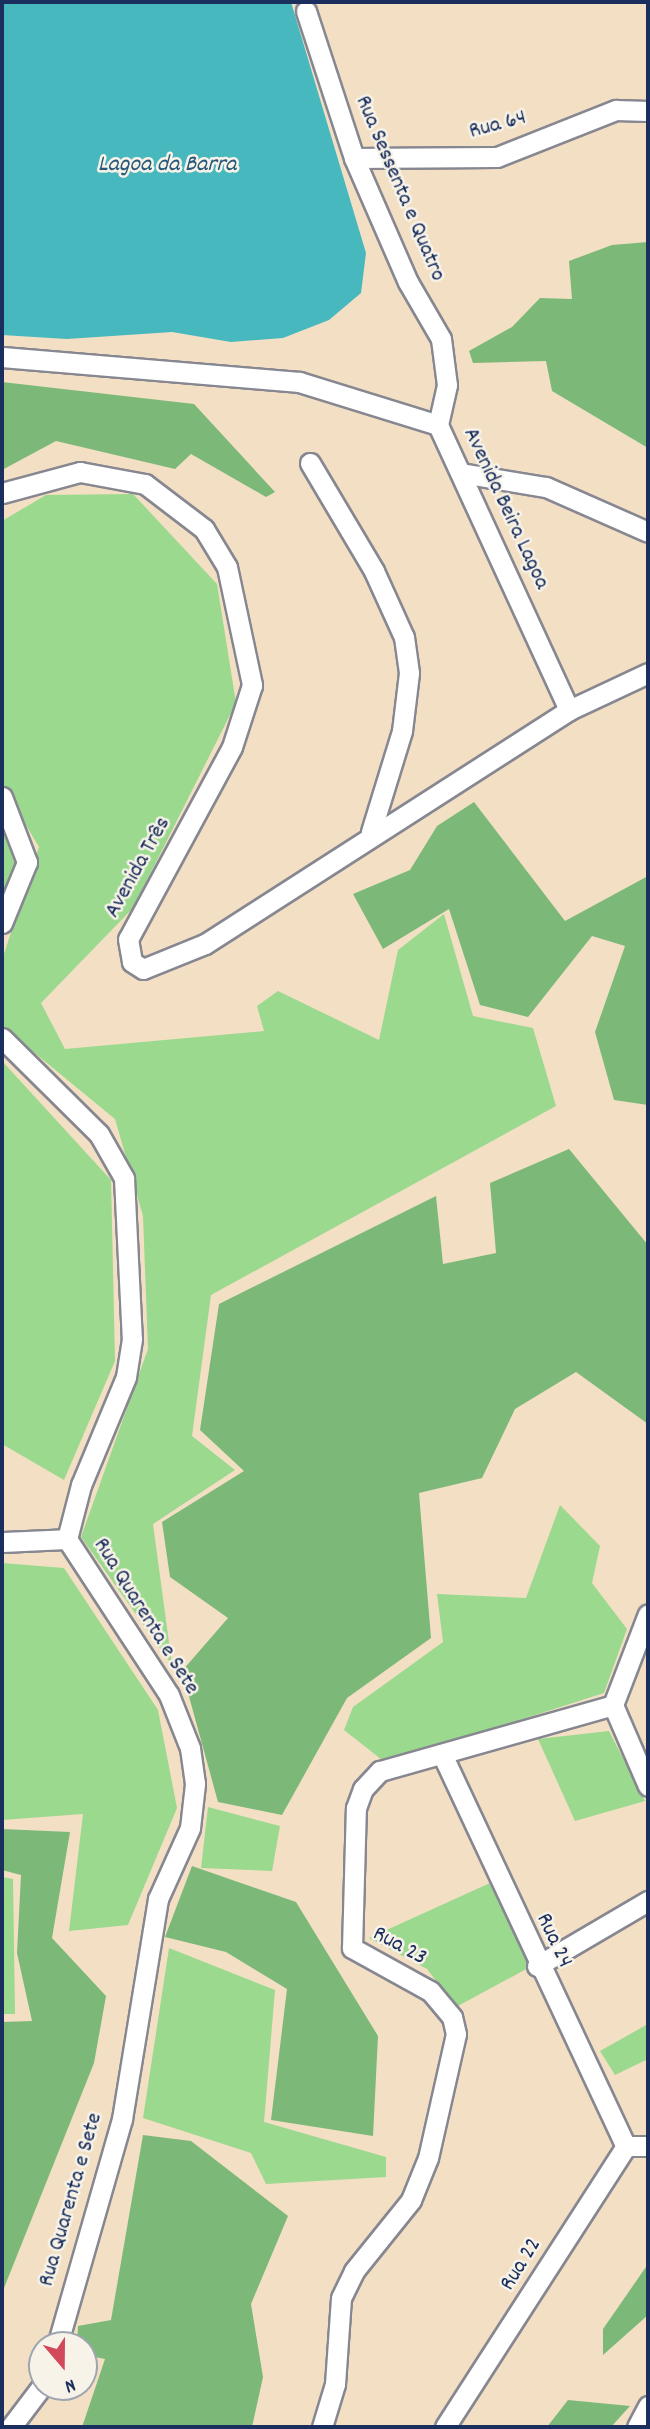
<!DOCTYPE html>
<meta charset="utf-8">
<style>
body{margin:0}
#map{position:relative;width:650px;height:2429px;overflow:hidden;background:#f3dfc4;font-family:Dekko,sans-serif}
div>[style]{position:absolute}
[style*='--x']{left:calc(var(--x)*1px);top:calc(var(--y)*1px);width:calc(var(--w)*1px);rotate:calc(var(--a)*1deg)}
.green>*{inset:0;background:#9bd98e}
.forest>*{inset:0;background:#7cb979}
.water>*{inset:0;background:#48b8bf}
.roads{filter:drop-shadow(2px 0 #878791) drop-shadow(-2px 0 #878791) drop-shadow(0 2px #878791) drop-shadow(0 -2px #878791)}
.minor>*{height:19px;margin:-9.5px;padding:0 9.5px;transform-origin:9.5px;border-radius:9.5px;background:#fff}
span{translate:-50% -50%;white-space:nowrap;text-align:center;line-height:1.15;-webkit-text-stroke:5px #f7f3e8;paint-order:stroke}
.street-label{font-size:23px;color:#1b2f5e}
.water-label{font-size:24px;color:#28587b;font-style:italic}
.frame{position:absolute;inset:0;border:4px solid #1b2f5e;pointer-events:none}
.north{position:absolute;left:28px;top:2331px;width:70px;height:70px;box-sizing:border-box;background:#f7f3e8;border:2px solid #9fa5b1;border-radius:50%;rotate:160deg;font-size:19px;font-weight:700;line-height:28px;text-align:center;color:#1b2f5e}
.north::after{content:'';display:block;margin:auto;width:24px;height:32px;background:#d1495b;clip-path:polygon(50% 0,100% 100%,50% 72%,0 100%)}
</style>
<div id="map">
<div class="green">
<div style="clip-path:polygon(133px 494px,217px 584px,236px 703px,133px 908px,41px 1003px,65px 1049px,264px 1031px,257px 1006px,278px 991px,379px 1040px,398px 950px,444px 914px,473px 1016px,533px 1028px,556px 1106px,211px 1295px,192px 1436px,235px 1470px,153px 1524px,172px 1665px,81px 1537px,148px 1349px,143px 1216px,115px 1119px,3px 1027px,2px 1016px,2px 960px,39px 847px,2px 785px,2px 521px,46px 495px)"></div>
<div style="clip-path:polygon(2px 815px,18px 862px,2px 899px)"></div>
<div style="clip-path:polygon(2px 1061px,111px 1180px,115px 1361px,64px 1480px,2px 1444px)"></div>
<div style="clip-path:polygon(560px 1505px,600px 1546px,592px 1583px,627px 1629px,604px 1693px,386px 1763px,344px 1730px,353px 1707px,443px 1642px,437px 1594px,526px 1598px)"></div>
<div style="clip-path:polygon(2px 1563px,64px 1568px,158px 1710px,177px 1808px,128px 1925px,69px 1931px,83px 1814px,2px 1820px)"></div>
<div style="clip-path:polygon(609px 1731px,645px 1801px,575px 1821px,538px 1739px)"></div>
<div style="clip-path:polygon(208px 1807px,280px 1826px,272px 1871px,201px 1868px)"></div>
<div style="clip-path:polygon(2px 1877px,13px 1879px,15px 2014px,2px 2014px)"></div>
<div style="clip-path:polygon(490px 1883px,530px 1967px,456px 2007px,427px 1969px,369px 1938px)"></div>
<div style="clip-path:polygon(169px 1948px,275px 1990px,264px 2122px,386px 2157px,386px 2177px,266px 2184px,251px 2153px,143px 2118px)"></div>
<div style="clip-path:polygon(648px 2024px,648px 2059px,615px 2075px,600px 2051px)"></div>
</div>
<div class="forest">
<div style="clip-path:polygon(648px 242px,648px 448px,552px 391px,546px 361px,473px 363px,469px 351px,512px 327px,540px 298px,572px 299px,569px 261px,612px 245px)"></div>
<div style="clip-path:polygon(2px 382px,194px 404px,275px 492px,266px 497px,191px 454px,175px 469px,56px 441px,2px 470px)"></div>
<div style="clip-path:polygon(474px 802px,565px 921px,648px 876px,648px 1105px,614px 1100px,595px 1032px,625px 946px,592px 936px,528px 1017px,480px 1005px,449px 909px,383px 949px,353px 894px,410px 870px,437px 826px)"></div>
<div style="clip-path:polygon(569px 1149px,648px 1245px,648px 1424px,576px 1372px,515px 1409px,482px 1478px,419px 1493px,431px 1638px,347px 1698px,282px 1815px,218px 1802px,182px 1671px,228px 1618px,170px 1577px,162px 1522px,244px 1471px,200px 1430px,219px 1304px,436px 1196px,443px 1264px,496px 1253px,490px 1183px)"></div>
<div style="clip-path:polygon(2px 1829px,70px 1832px,52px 1938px,106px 1996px,94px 2063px,2px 2293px,2px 2022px,32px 2021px,17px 1953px,21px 1875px,2px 1870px)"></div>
<div style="clip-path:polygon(192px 1866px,296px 1902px,378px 2036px,373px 2136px,271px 2120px,287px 1989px,226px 1952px,165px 1937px)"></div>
<div style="clip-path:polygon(143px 2135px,191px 2141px,288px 2216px,251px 2304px,263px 2377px,252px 2427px,82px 2427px,105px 2359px,84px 2355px,84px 2345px,77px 2345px,78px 2326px,111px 2320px)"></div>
<div style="clip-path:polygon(648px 2264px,648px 2315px,603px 2355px,603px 2329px)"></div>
<div style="clip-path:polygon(568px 2400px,630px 2406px,611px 2427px,547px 2427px)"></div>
</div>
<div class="water">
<div style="clip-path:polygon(2px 2px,291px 2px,366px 253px,361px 293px,329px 320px,283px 338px,231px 342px,172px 332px,67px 339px,2px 335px)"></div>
</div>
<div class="roads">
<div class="minor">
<div style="--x:306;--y:11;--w:155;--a:71.9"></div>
<div style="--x:354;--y:158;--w:135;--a:66.5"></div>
<div style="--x:408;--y:282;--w:66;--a:59.9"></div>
<div style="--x:441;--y:339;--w:46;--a:82.6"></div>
<div style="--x:447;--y:385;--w:41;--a:102.7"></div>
<div style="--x:354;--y:158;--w:143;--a:-0.4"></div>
<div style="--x:497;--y:157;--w:128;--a:-21.6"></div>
<div style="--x:616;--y:110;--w:32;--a:2"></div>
<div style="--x:2;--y:357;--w:298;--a:4.8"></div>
<div style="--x:299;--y:382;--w:145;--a:17.2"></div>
<div style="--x:438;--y:425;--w:314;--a:65.3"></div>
<div style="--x:569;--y:710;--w:87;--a:-25.1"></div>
<div style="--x:310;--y:463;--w:126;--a:59.3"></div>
<div style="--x:374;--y:571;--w:72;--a:65.6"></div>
<div style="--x:404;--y:637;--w:36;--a:82"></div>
<div style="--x:409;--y:673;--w:58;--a:96.9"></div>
<div style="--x:402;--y:731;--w:106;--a:107.1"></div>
<div style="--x:461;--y:473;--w:86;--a:9.4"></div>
<div style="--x:546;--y:487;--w:111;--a:23.8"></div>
<div style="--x:2;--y:493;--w:81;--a:-15.1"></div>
<div style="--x:80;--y:472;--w:66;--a:10.5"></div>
<div style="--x:145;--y:484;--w:74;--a:37.3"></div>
<div style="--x:204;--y:529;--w:44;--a:58.8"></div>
<div style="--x:227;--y:567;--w:121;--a:78"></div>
<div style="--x:252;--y:685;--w:65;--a:107.9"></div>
<div style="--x:232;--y:747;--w:218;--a:118.4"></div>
<div style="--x:128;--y:939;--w:23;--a:80"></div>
<div style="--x:132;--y:962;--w:13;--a:32"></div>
<div style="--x:143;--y:969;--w:67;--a:-22"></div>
<div style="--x:205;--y:944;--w:433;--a:-32.7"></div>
<div style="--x:2;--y:797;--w:70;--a:69"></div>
<div style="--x:27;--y:862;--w:66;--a:112.3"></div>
<div style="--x:2;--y:1038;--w:136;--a:44.7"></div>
<div style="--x:99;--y:1134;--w:51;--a:60.4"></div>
<div style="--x:124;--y:1178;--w:161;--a:87.2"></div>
<div style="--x:132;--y:1339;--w:38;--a:99"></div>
<div style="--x:126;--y:1377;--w:117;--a:112.6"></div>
<div style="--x:81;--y:1485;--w:56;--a:104.5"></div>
<div style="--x:67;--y:1539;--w:186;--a:56.8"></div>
<div style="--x:169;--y:1695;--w:57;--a:68.4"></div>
<div style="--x:190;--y:1748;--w:36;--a:82"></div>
<div style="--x:195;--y:1784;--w:44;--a:96.5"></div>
<div style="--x:190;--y:1828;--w:78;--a:114.3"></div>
<div style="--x:158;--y:1899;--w:223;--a:99.3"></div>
<div style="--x:122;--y:2119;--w:235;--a:106"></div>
<div style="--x:2;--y:1542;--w:65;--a:-2.6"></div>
<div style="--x:613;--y:1705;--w:88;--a:66.6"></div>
<div style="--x:442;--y:1754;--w:433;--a:64.9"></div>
<div style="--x:537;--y:1966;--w:129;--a:-30.4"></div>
<div style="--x:11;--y:2427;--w:51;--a:-52.9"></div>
<div style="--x:322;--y:2427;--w:45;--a:-73.2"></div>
<div style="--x:335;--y:2384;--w:86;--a:-86"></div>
<div style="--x:341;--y:2298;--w:30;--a:-64"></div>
<div style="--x:354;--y:2271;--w:91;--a:-51.2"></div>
<div style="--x:411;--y:2200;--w:45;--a:-68"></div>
<div style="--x:428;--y:2158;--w:127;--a:-77.3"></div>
<div style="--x:456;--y:2034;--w:17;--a:-103"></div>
<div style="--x:452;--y:2017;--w:34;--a:-130"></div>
<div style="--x:430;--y:1991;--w:89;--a:-151.1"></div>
<div style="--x:352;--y:1948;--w:140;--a:-88.4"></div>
<div style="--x:356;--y:1808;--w:20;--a:-70"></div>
<div style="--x:363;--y:1789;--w:25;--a:-47"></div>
<div style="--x:380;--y:1771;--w:242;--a:-15.8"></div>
<div style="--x:613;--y:1705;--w:97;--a:-69"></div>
<div style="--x:445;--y:2427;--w:334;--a:-57.2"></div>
<div style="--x:626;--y:2146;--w:22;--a:0"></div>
<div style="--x:637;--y:2427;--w:24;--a:-62"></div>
</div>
</div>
<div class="street-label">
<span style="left:498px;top:126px;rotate:-15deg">Rua 64</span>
<span style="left:399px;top:189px;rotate:67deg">Rua Sessenta e Quatro</span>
<span style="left:505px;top:509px;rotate:65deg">Avenida Beira Lagoa</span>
<span style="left:139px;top:868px;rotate:-61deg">Avenida Três</span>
<span style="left:145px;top:1617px;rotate:58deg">Rua Quarenta e Sete</span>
<span style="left:553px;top:1941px;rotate:65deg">Rua 24</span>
<span style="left:399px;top:1947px;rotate:29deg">Rua 23</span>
<span style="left:72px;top:2200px;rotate:-74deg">Rua Quarenta e Sete</span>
<span style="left:522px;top:2265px;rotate:-58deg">Rua 22</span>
</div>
<div class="water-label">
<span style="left:167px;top:166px">Lagoa da Barra</span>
</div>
<div class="frame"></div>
<div class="north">N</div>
</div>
